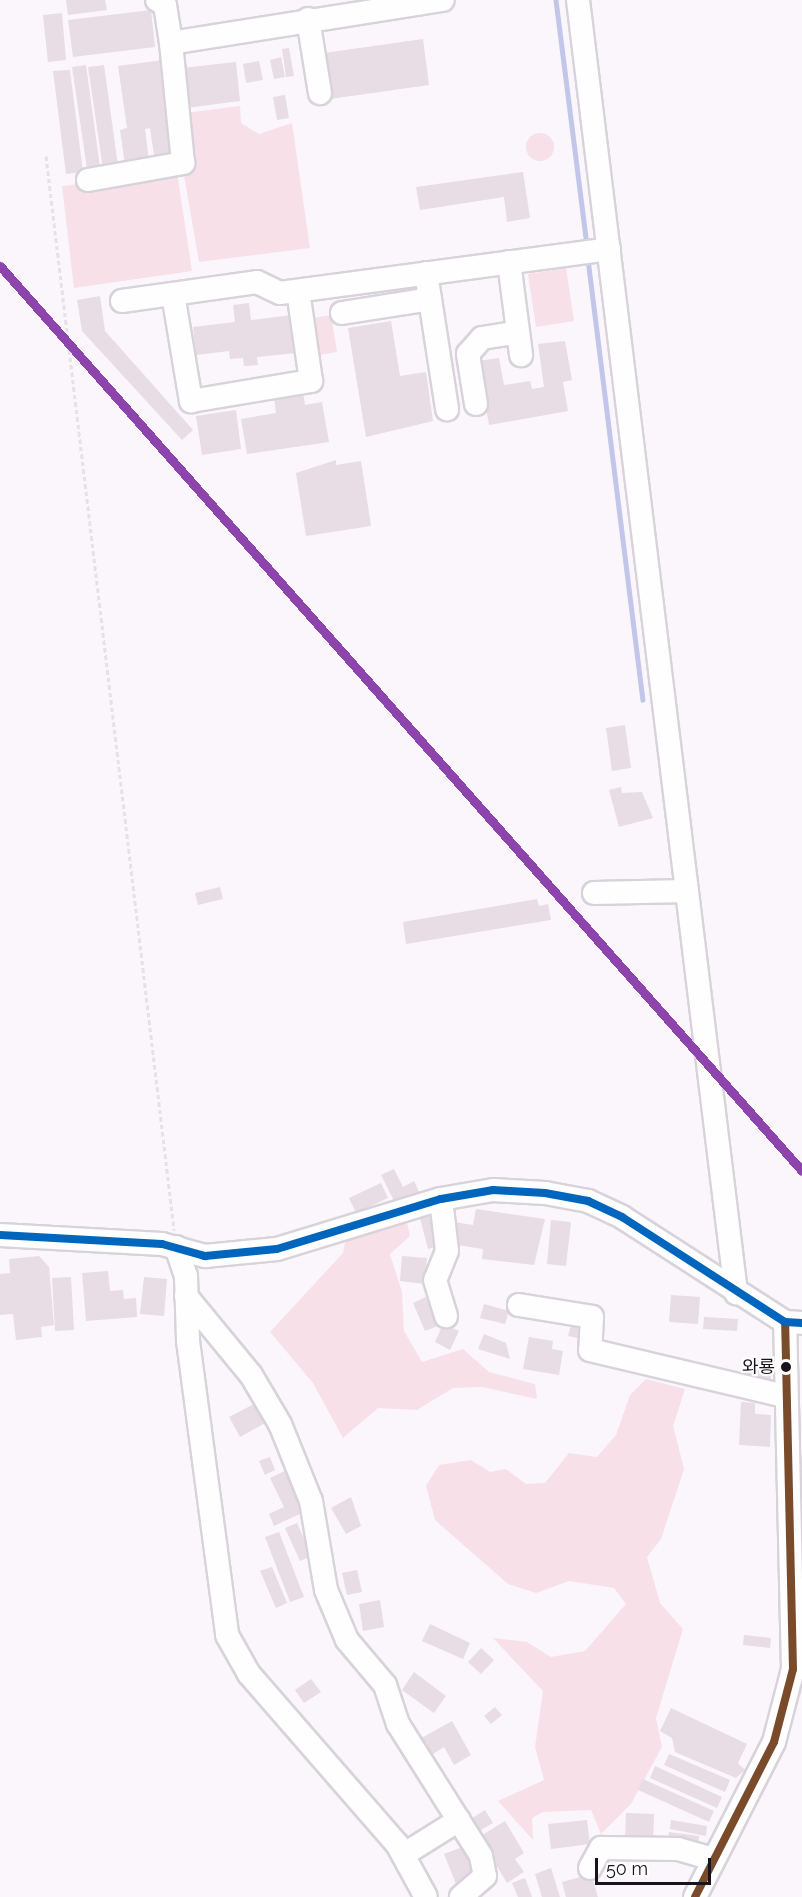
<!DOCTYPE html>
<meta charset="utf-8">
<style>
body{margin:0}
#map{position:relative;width:802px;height:1897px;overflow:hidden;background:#fbf6fc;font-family:Raleway,"Noto Sans KR",sans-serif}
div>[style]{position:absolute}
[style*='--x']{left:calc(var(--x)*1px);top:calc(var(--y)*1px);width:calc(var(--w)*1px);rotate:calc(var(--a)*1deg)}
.green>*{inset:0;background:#f7e0e8}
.round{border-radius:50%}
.stream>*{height:4.5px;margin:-2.25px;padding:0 2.25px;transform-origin:2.25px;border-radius:2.25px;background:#c2c6e8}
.building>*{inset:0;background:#e8dce5}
.path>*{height:3px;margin-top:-1.5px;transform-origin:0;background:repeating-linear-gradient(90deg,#e4e2e5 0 4.5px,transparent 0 7.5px)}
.roads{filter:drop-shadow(2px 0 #d8d3da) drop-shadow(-2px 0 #d8d3da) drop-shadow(0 2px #d8d3da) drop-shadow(0 -2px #d8d3da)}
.minor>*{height:22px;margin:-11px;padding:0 11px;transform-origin:11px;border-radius:11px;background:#fefeff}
.bus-1>*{height:8px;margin:-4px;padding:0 4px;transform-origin:4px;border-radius:4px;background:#7a4b2a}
.bus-2>*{height:8px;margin:-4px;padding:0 4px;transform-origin:4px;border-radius:4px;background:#0065bd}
.rail-1>*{height:9px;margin:-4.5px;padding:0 4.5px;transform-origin:4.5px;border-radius:4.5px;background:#8e44ad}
.dots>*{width:16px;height:16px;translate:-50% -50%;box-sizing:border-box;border:3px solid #fff;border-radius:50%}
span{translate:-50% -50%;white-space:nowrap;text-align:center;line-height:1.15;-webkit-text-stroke:4.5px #fff;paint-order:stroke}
.bus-label{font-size:18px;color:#19141b}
.right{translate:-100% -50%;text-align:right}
.scale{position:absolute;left:595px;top:1858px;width:116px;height:27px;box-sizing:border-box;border:3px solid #19141b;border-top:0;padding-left:8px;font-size:18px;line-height:21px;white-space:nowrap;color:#19141b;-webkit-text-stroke:4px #fff;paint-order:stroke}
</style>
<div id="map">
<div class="green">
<div style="clip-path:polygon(240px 106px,241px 123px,259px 134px,292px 123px,310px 248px,199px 262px,184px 175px,193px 174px,185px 113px)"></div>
<div class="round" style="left:526px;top:133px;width:28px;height:28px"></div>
<div style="clip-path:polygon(177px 173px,192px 271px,74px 288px,62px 186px)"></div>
<div style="clip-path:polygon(566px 268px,574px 321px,536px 327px,528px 274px)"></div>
<div style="clip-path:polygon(331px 315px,337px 352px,313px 356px,307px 319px)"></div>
<div style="clip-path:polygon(406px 1219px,410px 1236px,390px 1254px,402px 1292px,404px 1331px,422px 1362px,463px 1349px,489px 1372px,535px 1384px,537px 1399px,482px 1387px,453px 1388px,417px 1410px,378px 1408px,343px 1438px,313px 1383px,270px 1332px,343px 1253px,345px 1242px)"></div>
<div style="clip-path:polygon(646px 1379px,685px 1389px,673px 1426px,684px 1469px,661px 1539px,647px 1557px,660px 1603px,683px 1629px,656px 1718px,662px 1747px,631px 1804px,601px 1834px,591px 1810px,543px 1812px,532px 1818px,533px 1840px,498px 1801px,544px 1780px,535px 1747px,543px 1691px,493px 1638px,527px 1642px,551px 1657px,585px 1651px,626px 1604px,614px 1588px,569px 1581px,536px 1593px,508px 1584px,435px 1520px,426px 1486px,439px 1465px,471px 1460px,490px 1472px,506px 1469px,526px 1484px,545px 1483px,569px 1453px,597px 1457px,616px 1435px,630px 1395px)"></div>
</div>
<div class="stream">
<div style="--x:556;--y:0;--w:247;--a:82.8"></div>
<div style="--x:588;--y:259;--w:444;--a:82.9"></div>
</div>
<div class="building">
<div style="clip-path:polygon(66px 0,105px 0,107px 10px,68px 15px)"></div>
<div style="clip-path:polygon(151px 10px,155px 47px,73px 57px,68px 20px)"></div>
<div style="clip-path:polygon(62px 13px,66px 60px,48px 62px,43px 15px)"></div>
<div style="clip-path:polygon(423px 39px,429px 85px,330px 99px,324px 53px)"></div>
<div style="clip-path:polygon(289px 48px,294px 76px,286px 77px,282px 49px)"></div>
<div style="clip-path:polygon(281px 57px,285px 77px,274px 79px,270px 60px)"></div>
<div style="clip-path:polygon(163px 60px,170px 159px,155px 162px,150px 128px,145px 129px,149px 161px,125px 165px,120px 130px,127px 128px,118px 66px)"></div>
<div style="clip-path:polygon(259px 61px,263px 80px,246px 83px,243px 64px)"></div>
<div style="clip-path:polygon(236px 62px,240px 101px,186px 108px,182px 68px)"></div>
<div style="clip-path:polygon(86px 65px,100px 167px,87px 169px,72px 67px)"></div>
<div style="clip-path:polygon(104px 65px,118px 166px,103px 169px,88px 67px)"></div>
<div style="clip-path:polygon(70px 70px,83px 172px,66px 174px,53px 71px)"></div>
<div style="clip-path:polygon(285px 95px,289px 118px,277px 120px,273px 97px)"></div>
<div style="clip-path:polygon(523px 172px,530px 218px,507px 222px,504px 197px,420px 210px,416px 187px)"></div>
<div style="clip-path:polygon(100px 296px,105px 331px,193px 430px,182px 440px,82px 331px,77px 300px)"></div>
<div style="clip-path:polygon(249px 303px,251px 320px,292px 315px,296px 353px,257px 357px,258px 365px,244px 366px,243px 358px,230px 359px,229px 351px,196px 355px,193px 327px,235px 322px,233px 305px)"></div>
<div style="clip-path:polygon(391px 321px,400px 376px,426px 372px,433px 421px,366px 437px,348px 328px)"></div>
<div style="clip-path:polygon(565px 341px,572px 380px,563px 382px,568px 411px,489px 425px,478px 361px,499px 358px,504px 385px,530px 381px,532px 389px,544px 387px,538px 344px)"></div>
<div style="clip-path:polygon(303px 392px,305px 405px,322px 402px,329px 442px,247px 454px,241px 419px,276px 413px,274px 397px)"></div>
<div style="clip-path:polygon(236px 410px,241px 449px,202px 455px,196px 416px)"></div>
<div style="clip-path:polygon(336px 460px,336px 465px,361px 461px,371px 526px,306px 536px,296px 473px)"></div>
<div style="clip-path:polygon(625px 725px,631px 768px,612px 771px,606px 728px)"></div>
<div style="clip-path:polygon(621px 787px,622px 793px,642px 792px,653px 818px,619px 827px,609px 790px)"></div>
<div style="clip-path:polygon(220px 887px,223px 899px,198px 905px,195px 893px)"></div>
<div style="clip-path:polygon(537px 899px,539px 906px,548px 904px,551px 920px,406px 944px,403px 922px)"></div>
<div style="clip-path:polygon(394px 1169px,403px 1187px,414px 1181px,420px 1194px,396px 1205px,381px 1175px)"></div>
<div style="clip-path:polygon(381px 1183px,388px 1198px,356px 1213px,349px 1198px)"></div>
<div style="clip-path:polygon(476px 1209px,545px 1219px,534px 1265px,482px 1259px,483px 1249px,451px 1244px,454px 1222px,473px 1225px)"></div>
<div style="clip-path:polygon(434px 1214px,442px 1245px,428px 1249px,420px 1218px)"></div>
<div style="clip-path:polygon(551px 1220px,571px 1222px,566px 1266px,547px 1264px)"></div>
<div style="clip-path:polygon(39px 1256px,49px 1267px,54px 1325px,41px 1327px,42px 1337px,16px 1340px,13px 1314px,0 1315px,0 1274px,10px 1273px,9px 1259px)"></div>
<div style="clip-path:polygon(402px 1256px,427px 1258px,424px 1284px,400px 1281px)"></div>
<div style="clip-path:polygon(108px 1271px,110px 1291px,123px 1290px,124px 1299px,136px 1298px,137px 1317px,86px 1321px,82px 1273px)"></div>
<div style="clip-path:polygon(71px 1277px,74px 1330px,55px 1331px,52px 1278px)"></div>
<div style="clip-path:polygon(144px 1277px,167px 1279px,164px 1316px,140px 1314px)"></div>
<div style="clip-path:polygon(671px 1295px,700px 1297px,698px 1324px,669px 1322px)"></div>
<div style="clip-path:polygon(426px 1297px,438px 1326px,425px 1331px,413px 1303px)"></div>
<div style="clip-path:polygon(484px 1304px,509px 1311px,505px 1324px,480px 1318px)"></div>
<div style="clip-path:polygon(704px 1317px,738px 1319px,737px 1331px,703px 1329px)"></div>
<div style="clip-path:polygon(572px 1321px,585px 1324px,582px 1339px,568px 1336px)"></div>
<div style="clip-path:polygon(443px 1324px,459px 1331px,450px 1350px,435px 1342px)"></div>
<div style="clip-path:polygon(484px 1334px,506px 1343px,510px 1359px,478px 1349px)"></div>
<div style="clip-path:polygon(529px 1337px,553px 1341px,552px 1349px,563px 1351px,559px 1375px,523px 1369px)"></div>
<div style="clip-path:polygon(744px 1365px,772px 1371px,770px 1383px,741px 1377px)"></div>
<div style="clip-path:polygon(741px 1402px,755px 1403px,755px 1414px,771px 1415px,770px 1447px,739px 1445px)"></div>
<div style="clip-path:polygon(256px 1403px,267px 1422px,240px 1437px,229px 1417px)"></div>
<div style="clip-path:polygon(270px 1457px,275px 1470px,265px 1475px,259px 1461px)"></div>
<div style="clip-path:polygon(289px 1469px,304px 1512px,274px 1526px,269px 1514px,284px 1507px,270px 1478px)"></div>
<div style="clip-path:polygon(351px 1497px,361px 1526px,346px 1534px,331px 1508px)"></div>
<div style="clip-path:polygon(297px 1523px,312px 1556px,300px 1561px,285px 1528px)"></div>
<div style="clip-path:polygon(279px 1532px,304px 1597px,290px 1602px,265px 1537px)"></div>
<div style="clip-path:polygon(272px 1567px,287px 1603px,276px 1608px,260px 1571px)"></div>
<div style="clip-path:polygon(357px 1570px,362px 1592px,347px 1595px,342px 1573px)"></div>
<div style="clip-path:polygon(380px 1600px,384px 1627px,363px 1631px,359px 1604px)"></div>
<div style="clip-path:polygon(430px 1624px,470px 1643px,463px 1659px,422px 1641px)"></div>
<div style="clip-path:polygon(744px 1635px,771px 1638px,770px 1648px,743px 1645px)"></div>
<div style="clip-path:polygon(481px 1648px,494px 1660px,481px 1674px,468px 1662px)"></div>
<div style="clip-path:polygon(414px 1672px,446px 1696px,434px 1713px,402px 1690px)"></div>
<div style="clip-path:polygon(311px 1679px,321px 1692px,304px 1703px,295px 1690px)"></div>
<div style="clip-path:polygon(495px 1707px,502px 1715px,491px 1724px,484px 1716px)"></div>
<div style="clip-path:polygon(671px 1708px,747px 1744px,738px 1763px,745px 1770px,736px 1778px,675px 1752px,672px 1738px,660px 1731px)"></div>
<div style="clip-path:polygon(452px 1721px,471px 1755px,454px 1765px,444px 1747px,428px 1757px,418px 1740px)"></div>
<div style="clip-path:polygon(669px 1754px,730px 1780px,725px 1792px,664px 1765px)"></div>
<div style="clip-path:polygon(655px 1766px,722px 1797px,717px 1808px,650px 1778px)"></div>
<div style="clip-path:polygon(643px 1779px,714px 1811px,709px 1822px,638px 1790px)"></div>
<div style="clip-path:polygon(485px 1810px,493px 1823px,474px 1834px,466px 1822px)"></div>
<div style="clip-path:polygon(626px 1813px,654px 1814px,653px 1845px,625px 1844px)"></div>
<div style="clip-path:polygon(587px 1820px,590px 1844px,551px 1849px,548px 1824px)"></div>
<div style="clip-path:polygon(671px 1820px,707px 1826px,706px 1836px,670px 1829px)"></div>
<div style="clip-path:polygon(505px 1821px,524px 1853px,515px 1859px,524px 1872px,507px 1883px,479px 1837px)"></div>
<div style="clip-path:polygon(669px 1832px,699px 1836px,698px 1847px,667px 1842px)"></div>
<div style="clip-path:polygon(465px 1846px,478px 1879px,456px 1884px,444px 1854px)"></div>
<div style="clip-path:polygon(551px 1868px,560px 1897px,542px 1897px,535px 1874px)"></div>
<div style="clip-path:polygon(591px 1874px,598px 1897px,566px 1897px,562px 1882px)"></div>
<div style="clip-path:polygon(525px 1878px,532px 1897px,518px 1897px,512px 1883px)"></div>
</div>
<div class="path">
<div style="--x:46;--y:156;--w:1082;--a:83.2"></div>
</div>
<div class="roads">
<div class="minor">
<div style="--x:157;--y:0;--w:9;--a:32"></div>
<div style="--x:165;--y:5;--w:38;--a:81"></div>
<div style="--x:578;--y:0;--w:1303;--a:83.03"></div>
<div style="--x:308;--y:19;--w:75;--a:80.8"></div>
<div style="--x:88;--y:180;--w:97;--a:-10.1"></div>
<div style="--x:183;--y:163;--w:121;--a:-95.7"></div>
<div style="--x:171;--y:43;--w:275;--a:-9"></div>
<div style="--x:509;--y:262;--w:94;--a:82.6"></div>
<div style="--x:426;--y:273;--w:138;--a:81.2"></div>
<div style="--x:173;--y:294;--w:109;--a:80.5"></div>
<div style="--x:191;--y:401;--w:122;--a:-9.5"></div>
<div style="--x:311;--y:381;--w:91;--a:-98.2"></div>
<div style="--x:122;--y:301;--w:136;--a:-8"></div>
<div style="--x:257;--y:282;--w:25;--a:26"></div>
<div style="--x:280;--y:293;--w:332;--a:-7.6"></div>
<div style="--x:342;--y:313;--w:89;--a:-9"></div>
<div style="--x:476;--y:404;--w:51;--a:-99.1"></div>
<div style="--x:468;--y:354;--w:21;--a:-49"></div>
<div style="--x:482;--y:338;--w:36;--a:-9"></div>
<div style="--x:594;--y:893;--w:93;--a:-1.2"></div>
<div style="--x:441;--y:1199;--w:52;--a:83.4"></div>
<div style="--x:447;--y:1251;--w:31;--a:112"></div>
<div style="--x:435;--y:1280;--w:38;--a:73"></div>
<div style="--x:0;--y:1235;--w:162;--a:3.2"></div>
<div style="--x:162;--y:1244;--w:45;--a:15.6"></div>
<div style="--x:205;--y:1256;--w:72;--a:-5.6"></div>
<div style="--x:277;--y:1249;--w:171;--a:-17"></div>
<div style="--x:441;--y:1199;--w:53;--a:-9.8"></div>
<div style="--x:493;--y:1190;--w:52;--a:3.3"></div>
<div style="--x:545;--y:1193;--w:44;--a:10.5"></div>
<div style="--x:588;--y:1201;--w:38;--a:25"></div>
<div style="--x:622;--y:1217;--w:194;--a:32.8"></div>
<div style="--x:785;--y:1322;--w:17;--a:3"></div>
<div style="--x:176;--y:1247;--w:31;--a:71"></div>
<div style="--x:186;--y:1276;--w:65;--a:88.2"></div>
<div style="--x:188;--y:1341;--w:297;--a:82.4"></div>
<div style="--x:227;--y:1635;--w:45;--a:60.6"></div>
<div style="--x:249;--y:1674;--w:225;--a:49"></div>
<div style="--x:397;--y:1844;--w:60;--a:61.3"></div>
<div style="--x:186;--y:1296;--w:102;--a:50.6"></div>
<div style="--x:251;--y:1375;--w:57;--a:59.4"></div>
<div style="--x:280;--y:1424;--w:83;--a:68.1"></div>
<div style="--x:311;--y:1501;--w:90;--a:80.4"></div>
<div style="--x:326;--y:1590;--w:54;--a:67.2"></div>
<div style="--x:347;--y:1640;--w:59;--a:49.8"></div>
<div style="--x:385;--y:1685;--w:41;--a:71.6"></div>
<div style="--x:398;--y:1724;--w:156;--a:57.8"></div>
<div style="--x:481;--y:1856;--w:20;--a:79"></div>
<div style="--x:485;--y:1876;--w:32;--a:139"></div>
<div style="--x:519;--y:1305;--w:74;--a:9.3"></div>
<div style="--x:592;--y:1317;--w:33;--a:93"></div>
<div style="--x:590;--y:1350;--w:200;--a:13.3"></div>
<div style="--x:403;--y:1855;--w:66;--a:-32"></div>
<div style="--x:590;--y:1868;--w:23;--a:-61"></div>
<div style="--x:601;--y:1848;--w:77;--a:0.7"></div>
<div style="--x:678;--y:1849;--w:37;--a:16"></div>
<div style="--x:695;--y:1897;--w:174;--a:-63"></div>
<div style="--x:774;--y:1742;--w:75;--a:-75.4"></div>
<div style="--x:793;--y:1669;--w:347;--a:-91.3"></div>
</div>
</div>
<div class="bus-1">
<div style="--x:695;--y:1897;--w:174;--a:-63"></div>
<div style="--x:774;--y:1742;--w:75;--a:-75.4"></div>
<div style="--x:793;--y:1669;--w:347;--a:-91.3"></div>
</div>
<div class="bus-2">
<div style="--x:0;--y:1235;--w:162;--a:3.2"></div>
<div style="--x:162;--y:1244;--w:45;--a:15.6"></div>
<div style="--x:205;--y:1256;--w:72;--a:-5.6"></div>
<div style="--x:277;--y:1249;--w:171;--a:-17"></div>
<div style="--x:441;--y:1199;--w:53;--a:-9.8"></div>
<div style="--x:493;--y:1190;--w:52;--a:3.3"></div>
<div style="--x:545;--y:1193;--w:44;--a:10.5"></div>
<div style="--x:588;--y:1201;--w:38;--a:25"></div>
<div style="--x:622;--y:1217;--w:194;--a:32.8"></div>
<div style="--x:785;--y:1322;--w:17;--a:3"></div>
</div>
<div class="rail-1">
<div style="--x:0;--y:266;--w:1209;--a:48.45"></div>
</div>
<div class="dots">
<div style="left:786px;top:1367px;background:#19141b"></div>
</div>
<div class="bus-label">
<span class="right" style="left:775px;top:1367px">와룡</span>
</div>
<div class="scale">50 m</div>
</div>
